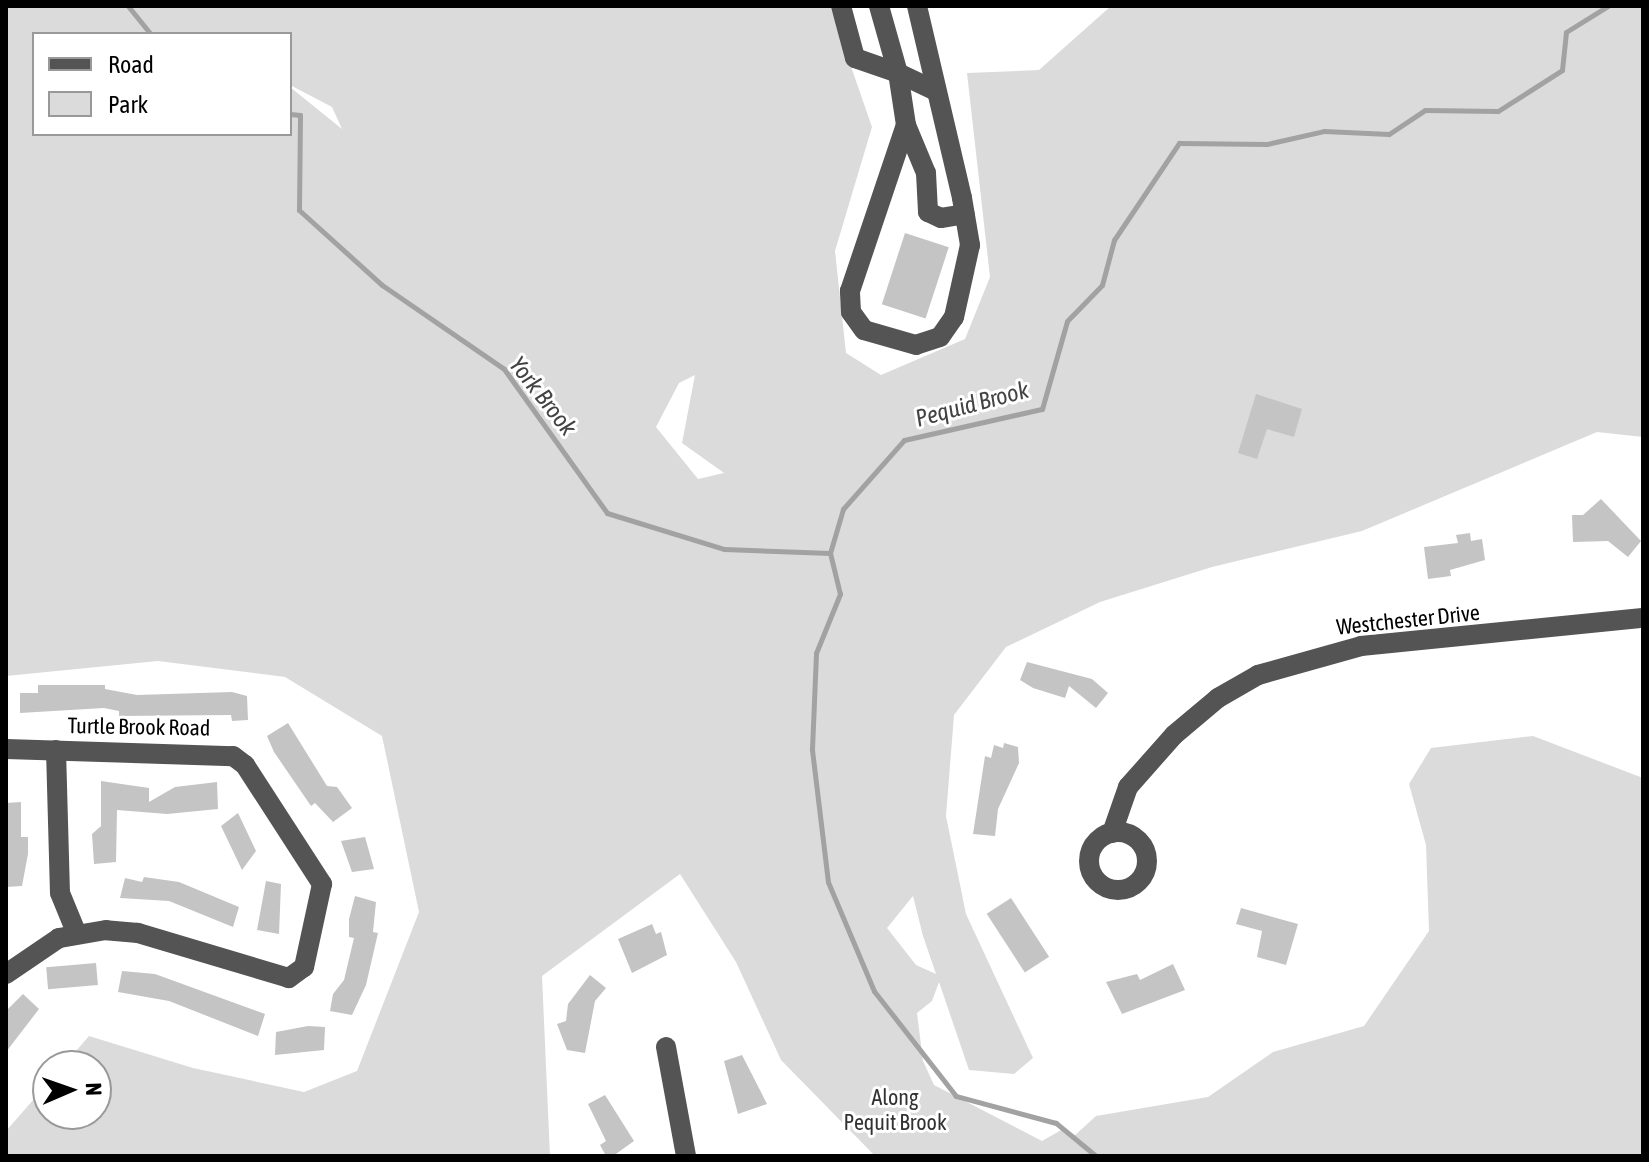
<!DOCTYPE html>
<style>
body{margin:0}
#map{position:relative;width:1649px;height:1162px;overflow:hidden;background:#fff;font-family:"Asap Condensed",sans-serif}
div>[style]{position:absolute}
.green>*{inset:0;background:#dbdbdb}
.stream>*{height:5px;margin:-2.5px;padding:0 2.5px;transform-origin:2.5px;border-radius:2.5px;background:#a2a2a2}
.building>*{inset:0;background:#c4c4c4;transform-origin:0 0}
.minor>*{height:20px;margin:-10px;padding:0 10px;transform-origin:10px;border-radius:10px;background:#545454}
.minor>.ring{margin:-10px;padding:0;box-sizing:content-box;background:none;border:20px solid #545454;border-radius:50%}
span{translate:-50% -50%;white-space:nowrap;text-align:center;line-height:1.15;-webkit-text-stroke:6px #fff;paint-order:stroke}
.street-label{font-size:22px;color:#000}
.park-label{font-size:22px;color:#323232}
.water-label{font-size:24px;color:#434343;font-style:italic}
.frame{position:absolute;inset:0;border:8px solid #000;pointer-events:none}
.legend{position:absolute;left:32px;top:32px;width:260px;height:104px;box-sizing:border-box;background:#fff;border:2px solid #999;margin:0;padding:10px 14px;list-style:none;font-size:24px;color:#000}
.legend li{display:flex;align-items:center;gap:16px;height:40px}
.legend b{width:40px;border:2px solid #999}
.north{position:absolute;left:32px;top:1050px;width:80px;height:80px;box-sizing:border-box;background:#fff;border:2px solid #999;border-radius:50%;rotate:88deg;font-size:22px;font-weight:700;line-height:32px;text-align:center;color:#000}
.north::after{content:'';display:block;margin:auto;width:28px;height:36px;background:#000;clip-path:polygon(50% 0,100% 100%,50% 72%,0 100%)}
</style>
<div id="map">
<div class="green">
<div style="clip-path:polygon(evenodd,6px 6px,830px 6px,872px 127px,835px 251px,846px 353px,881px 375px,965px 339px,990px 277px,967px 73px,1039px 70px,1111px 6px,1643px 6px,1643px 437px,1597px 432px,1362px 531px,1212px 567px,1100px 602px,1006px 647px,954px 715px,946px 816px,966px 914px,1033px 1058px,1014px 1074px,969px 1070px,939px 982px,932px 1001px,917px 1013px,923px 1061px,934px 1085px,1042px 1141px,1063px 1129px,1073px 1137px,1096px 1116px,1208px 1097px,1273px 1052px,1364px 1026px,1429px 931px,1426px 845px,1409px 784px,1431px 748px,1533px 736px,1643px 778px,1643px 1156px,875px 1156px,781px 1060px,736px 962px,680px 874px,542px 976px,550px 1156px,6px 1156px,6px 1131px,48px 1083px,48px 1114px,96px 1114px,96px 1066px,63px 1066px,89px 1036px,193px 1068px,304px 1092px,357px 1071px,419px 912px,382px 736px,285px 677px,158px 661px,6px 676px,6px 6px,34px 34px,290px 34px,290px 85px,332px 107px,342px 129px,290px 87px,290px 134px,34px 134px,34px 34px,6px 6px,695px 375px,682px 443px,724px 473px,698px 479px,656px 427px,679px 383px,695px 375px,6px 6px,913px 896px,923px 936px,936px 974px,916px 965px,887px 928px,913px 896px)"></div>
</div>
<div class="stream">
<div style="left:128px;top:6px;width:36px;rotate:51deg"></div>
<div style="left:290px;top:114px;width:10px;rotate:6deg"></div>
<div style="left:300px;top:115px;width:95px;rotate:90.6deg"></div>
<div style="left:299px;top:210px;width:112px;rotate:42.1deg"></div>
<div style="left:382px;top:285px;width:148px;rotate:34.5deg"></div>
<div style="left:504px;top:369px;width:177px;rotate:54.4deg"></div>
<div style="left:607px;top:513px;width:122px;rotate:17.1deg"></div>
<div style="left:724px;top:549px;width:106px;rotate:2.2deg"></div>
<div style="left:1096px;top:1156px;width:52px;rotate:-140.5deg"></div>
<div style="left:1056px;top:1123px;width:104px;rotate:-164.9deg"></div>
<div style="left:956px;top:1096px;width:133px;rotate:-128deg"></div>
<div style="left:874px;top:991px;width:118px;rotate:-112.9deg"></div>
<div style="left:828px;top:882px;width:134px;rotate:-96.9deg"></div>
<div style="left:812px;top:749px;width:96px;rotate:-87.6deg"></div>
<div style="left:816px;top:653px;width:64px;rotate:-67.9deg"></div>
<div style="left:840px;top:594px;width:42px;rotate:-103.7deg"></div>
<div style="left:830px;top:553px;width:46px;rotate:-73.5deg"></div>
<div style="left:843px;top:509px;width:92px;rotate:-48.5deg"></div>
<div style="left:904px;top:440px;width:141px;rotate:-12.7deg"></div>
<div style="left:1042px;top:409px;width:91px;rotate:-74.1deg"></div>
<div style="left:1067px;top:321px;width:50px;rotate:-45.8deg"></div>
<div style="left:1102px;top:285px;width:47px;rotate:-75.1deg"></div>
<div style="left:1114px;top:240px;width:117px;rotate:-56.2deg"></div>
<div style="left:1179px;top:143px;width:88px;rotate:0.7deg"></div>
<div style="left:1267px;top:144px;width:58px;rotate:-12.8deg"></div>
<div style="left:1324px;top:131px;width:65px;rotate:2.6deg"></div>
<div style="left:1389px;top:134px;width:43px;rotate:-33.7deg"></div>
<div style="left:1425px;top:110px;width:73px;rotate:0.8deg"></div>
<div style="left:1498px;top:111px;width:76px;rotate:-32.6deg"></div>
<div style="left:1562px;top:70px;width:38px;rotate:-84deg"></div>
<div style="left:1566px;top:32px;width:49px;rotate:-31.8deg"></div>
</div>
<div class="building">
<div style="left:905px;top:233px;width:46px;height:75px;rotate:18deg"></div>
<div style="clip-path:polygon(1256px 394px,1302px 409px,1294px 437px,1267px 429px,1257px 459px,1238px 453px)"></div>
<div style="clip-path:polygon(1601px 499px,1641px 541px,1628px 557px,1608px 541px,1573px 542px,1572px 515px,1583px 515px)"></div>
<div style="clip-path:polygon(1470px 533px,1471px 541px,1482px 539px,1485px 560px,1450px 570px,1451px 576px,1428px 579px,1424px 547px,1458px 543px,1456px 535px)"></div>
<div style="clip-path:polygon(1027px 662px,1092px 679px,1108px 693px,1096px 708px,1069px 686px,1065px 698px,1033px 688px,1020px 680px)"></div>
<div style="clip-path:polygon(38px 685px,105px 685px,105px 689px,137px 695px,232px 692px,247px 696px,248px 720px,232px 721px,231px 715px,119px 716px,119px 711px,104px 708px,20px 713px,20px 693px,38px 693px)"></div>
<div style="clip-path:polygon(288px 723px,327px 786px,337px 787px,352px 808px,333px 822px,315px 803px,311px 806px,274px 752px,267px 736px)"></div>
<div style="clip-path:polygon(1004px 743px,1018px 747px,1019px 763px,998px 809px,995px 836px,973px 834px,985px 756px,991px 758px,994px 745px,1003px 748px)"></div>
<div style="clip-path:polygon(101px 781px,149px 788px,149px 802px,175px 787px,217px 782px,218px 809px,167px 814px,117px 810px,116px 862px,94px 864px,92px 834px,101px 826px)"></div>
<div style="clip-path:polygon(21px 802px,21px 837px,28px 837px,28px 854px,22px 886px,6px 887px,6px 803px)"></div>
<div style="clip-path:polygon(238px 813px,256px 851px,242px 870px,221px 826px)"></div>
<div style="clip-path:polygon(365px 837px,374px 869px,352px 872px,341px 841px)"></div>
<div style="clip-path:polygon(144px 877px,179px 882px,239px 907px,233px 927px,169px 901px,120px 898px,125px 878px,142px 882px)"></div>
<div style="clip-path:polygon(266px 881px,281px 884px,279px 934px,257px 930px)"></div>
<div style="clip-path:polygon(355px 896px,376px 902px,373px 932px,378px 933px,366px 985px,352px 1015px,330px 1011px,333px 994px,344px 980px,354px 938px,349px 937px,349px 919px)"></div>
<div style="left:1011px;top:898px;width:70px;height:29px;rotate:57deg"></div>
<div style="clip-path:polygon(1241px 908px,1298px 924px,1286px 965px,1257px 957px,1262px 931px,1236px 924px)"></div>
<div style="clip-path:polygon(652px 924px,656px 934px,661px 932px,667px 955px,632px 973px,618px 939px)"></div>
<div style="left:96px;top:963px;width:22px;height:50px;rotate:85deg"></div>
<div style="clip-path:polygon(1173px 964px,1185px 990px,1122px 1014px,1106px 982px,1137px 974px,1140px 980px)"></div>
<div style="clip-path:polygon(122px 971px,155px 974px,265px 1014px,258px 1036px,169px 1001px,118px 992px)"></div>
<div style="clip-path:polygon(590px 975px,606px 988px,595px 1001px,585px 1053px,567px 1050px,557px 1024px,566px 1021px,568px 1004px)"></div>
<div style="clip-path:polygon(23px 994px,39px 1009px,6px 1052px,6px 1011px)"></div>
<div style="clip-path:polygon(308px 1026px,325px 1027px,324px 1050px,275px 1055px,276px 1032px)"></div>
<div style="clip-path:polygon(742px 1055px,767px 1104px,738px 1114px,724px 1061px)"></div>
<div style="clip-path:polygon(605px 1095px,634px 1141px,613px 1156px,606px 1156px,600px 1145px,606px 1141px,588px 1104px)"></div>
</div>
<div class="minor">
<div style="left:841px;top:6px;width:54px;rotate:74.9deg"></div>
<div style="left:855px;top:58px;width:46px;rotate:19.2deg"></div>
<div style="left:879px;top:6px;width:70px;rotate:74.2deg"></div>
<div style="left:917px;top:6px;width:197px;rotate:76.8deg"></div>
<div style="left:962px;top:198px;width:48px;rotate:80.3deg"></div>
<div style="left:970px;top:245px;width:74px;rotate:102.5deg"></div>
<div style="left:954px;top:317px;width:24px;rotate:125deg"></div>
<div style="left:940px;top:337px;width:25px;rotate:162deg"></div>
<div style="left:916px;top:345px;width:54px;rotate:-163.9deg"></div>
<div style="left:864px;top:330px;width:22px;rotate:-126deg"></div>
<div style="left:851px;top:312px;width:21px;rotate:-93deg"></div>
<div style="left:850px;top:291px;width:175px;rotate:-71.4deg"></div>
<div style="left:906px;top:125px;width:53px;rotate:-98.7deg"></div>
<div style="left:898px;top:73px;width:42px;rotate:25.3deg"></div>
<div style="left:906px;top:125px;width:52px;rotate:67.4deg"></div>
<div style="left:926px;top:173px;width:39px;rotate:87deg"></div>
<div style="left:928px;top:212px;width:14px;rotate:25deg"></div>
<div style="left:941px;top:218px;width:24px;rotate:-9deg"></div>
<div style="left:6px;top:749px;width:227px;rotate:1.8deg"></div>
<div style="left:233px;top:756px;width:15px;rotate:37deg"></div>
<div style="left:245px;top:765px;width:142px;rotate:57.1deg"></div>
<div style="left:322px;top:884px;width:85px;rotate:102.2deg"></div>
<div style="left:304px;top:967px;width:19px;rotate:144deg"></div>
<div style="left:289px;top:978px;width:158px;rotate:-163.4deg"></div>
<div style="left:138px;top:933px;width:32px;rotate:-175deg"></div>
<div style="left:106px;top:930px;width:48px;rotate:170.3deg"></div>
<div style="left:59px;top:938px;width:64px;rotate:145.8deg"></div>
<div style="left:56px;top:750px;width:143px;rotate:88.4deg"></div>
<div style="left:60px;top:893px;width:42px;rotate:67.7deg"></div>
<div class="ring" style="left:1089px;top:832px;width:38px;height:38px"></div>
<div style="left:1112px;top:833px;width:49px;rotate:-70.8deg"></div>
<div style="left:1128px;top:787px;width:69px;rotate:-48.5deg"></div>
<div style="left:1174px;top:735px;width:57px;rotate:-40.1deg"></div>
<div style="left:1218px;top:698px;width:46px;rotate:-29.9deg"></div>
<div style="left:1258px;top:675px;width:107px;rotate:-15.7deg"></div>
<div style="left:1361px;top:646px;width:283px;rotate:-5.7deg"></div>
<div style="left:666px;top:1047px;width:111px;rotate:79.6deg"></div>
</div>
<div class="street-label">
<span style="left:1408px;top:620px;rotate:-6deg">Westchester Drive</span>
<span style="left:139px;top:727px;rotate:1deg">Turtle Brook Road</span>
</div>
<div class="park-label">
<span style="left:895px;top:1110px">Along<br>Pequit Brook</span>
</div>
<div class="water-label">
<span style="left:543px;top:396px;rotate:52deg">York Brook</span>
<span style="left:972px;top:404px;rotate:-15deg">Pequid Brook</span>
</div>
<div class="frame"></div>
<ul class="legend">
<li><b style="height:10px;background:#545454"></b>Road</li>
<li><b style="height:22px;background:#dbdbdb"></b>Park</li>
</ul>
<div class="north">N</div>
</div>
